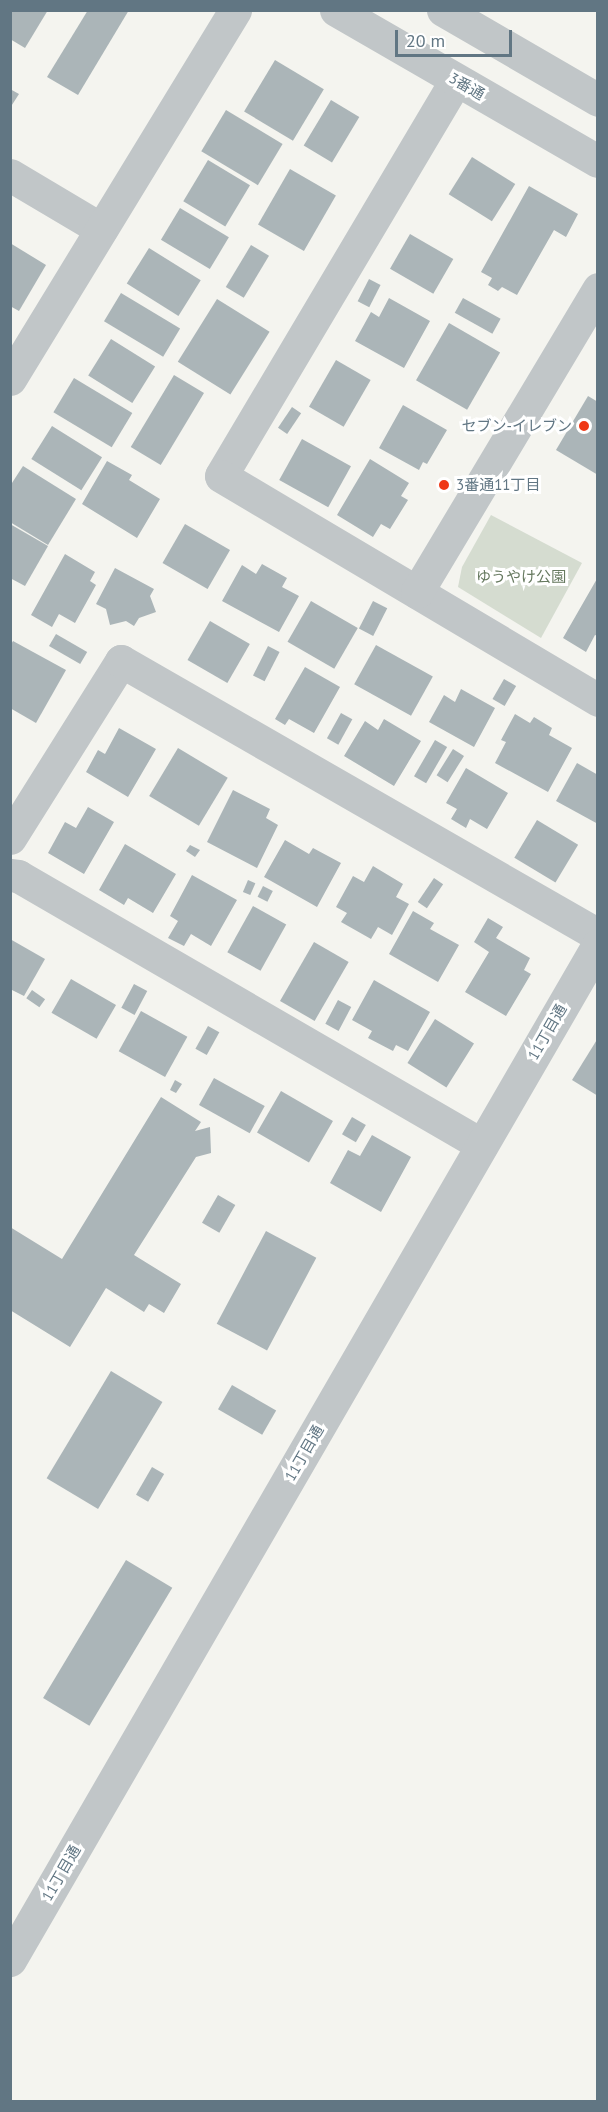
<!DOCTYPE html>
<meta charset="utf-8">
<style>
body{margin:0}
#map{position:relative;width:608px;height:2112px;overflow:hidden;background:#f4f4ef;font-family:"PT Sans","Noto Sans JP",sans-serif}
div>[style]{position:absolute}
.green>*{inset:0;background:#d5dcd0}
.building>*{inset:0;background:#abb5b8;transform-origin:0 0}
.minor>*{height:33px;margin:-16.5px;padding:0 16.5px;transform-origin:16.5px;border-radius:16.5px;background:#c1c6c8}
.tertiary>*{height:33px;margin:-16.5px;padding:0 16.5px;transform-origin:16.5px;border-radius:16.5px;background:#c1c6c8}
.dots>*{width:16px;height:16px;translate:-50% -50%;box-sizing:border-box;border:3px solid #fff;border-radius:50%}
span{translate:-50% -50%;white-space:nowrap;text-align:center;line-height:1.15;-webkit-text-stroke:6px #fff;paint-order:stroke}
.street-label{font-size:15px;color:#617683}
.poi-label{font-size:15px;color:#617683}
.right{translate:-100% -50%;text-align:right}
.left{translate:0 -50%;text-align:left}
.park-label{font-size:15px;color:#677a60}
.frame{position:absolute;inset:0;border:12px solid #617683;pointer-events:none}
.scale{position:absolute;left:395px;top:30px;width:117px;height:27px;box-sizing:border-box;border:3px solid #617683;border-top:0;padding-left:8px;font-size:18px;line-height:21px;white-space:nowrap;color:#617683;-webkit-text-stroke:4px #fff;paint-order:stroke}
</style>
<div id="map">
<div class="green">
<div style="clip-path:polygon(491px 515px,582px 563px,541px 638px,458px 587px,462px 567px)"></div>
</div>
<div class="building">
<div style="clip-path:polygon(10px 10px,48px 10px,25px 48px,10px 39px)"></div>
<div style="clip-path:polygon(88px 10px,129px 10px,78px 95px,47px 77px)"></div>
<div style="left:275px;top:60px;width:57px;height:60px;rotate:31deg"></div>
<div style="clip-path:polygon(10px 89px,19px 94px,10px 108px)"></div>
<div style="left:331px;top:100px;width:33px;height:53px;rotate:31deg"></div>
<div style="left:226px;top:110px;width:66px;height:48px;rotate:31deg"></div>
<div style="left:472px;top:157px;width:51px;height:44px;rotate:32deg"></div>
<div style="left:208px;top:160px;width:49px;height:48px;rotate:31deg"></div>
<div style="left:290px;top:169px;width:53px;height:64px;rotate:30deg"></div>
<div style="clip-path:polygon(529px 186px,578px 214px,566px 237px,554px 230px,517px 295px,502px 287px,498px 291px,488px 285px,492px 278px,481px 272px)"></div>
<div style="left:180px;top:208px;width:57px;height:37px;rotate:31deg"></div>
<div style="left:410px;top:234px;width:50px;height:40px;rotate:30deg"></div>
<div style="clip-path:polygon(10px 243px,46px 265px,19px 311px,10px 306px)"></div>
<div style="left:251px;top:245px;width:21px;height:49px;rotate:31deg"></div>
<div style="left:149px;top:248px;width:61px;height:42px;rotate:32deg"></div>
<div style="left:369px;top:279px;width:13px;height:25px;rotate:27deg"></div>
<div style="left:121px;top:293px;width:69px;height:33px;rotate:31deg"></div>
<div style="clip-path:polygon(389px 298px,430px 321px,404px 368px,355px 341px,371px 312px,379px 317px)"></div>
<div style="left:463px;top:298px;width:43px;height:17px;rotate:29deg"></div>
<div style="left:217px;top:299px;width:62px;height:74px;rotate:32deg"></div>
<div style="left:449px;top:323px;width:59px;height:66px;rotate:30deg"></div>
<div style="left:111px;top:339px;width:52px;height:43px;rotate:32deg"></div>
<div style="left:336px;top:360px;width:40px;height:54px;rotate:30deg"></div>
<div style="left:174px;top:375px;width:35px;height:84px;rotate:31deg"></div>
<div style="left:74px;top:378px;width:68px;height:40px;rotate:31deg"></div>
<div style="clip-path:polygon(588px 396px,598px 402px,598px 475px,556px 450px)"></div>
<div style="clip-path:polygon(403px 405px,447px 430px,427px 464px,423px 462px,419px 470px,379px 448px)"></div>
<div style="left:292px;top:407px;width:11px;height:25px;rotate:34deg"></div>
<div style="left:52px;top:426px;width:59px;height:39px;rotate:32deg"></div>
<div style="left:302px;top:439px;width:56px;height:47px;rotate:29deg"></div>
<div style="clip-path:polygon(370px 459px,409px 483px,401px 496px,408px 500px,390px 529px,381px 524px,373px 537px,337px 515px)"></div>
<div style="clip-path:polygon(107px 461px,132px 475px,129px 480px,160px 499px,137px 538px,82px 504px)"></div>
<div style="clip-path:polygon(23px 466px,76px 499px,48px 545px,10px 522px,10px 486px)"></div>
<div style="clip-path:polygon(10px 524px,48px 546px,25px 586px,10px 578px)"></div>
<div style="left:185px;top:524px;width:52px;height:45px;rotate:30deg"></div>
<div style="clip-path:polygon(65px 554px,95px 572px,90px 581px,96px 585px,75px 623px,59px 614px,52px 627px,31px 615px)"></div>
<div style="clip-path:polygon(262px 564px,287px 578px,282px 587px,299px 596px,279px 632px,222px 601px,242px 565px,256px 574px)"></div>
<div style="clip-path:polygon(115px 568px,154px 589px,150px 596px,156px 612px,139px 618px,134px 626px,126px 621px,110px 625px,106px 609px,96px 604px)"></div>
<div style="clip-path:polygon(598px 577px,598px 636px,595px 635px,586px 652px,563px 638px)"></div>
<div style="left:311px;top:601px;width:54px;height:47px;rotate:30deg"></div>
<div style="left:373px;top:601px;width:16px;height:31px;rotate:27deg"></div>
<div style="left:210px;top:621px;width:46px;height:45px;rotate:30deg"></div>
<div style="left:56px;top:634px;width:36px;height:14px;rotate:30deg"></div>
<div style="clip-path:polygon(13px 641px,66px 670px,36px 723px,10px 708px,10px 646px)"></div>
<div style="left:376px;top:645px;width:65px;height:45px;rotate:29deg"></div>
<div style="left:268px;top:646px;width:13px;height:33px;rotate:27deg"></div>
<div style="clip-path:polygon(305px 667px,340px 687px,314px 733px,289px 719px,285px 725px,275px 719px)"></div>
<div style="left:504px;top:679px;width:14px;height:23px;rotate:30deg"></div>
<div style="clip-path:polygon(461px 689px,495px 708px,474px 747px,429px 722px,444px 695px,455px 702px)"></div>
<div style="left:341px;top:713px;width:13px;height:29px;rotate:29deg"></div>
<div style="clip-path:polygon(515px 714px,530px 723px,534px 717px,552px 728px,549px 735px,572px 748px,548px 792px,495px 763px,506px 742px,501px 740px)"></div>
<div style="clip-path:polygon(384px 719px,421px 741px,394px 786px,344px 756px,365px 721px,378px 730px)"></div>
<div style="clip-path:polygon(119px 728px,156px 749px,128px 797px,86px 772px,98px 750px,105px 754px)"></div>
<div style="left:435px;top:740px;width:14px;height:42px;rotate:30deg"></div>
<div style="left:178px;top:748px;width:58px;height:56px;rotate:31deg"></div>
<div style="left:453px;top:749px;width:13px;height:31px;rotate:32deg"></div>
<div style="clip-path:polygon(577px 763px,598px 775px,598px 824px,556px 801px)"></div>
<div style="clip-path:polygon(466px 768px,508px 793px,487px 829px,470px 819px,466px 828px,451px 819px,457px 809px,446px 803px)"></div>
<div style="clip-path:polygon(233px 790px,270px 809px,266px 818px,278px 825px,257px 868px,207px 842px)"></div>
<div style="clip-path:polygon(88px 807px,114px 822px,84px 874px,48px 853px,65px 822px,76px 828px)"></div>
<div style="left:537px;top:820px;width:48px;height:44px;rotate:31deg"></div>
<div style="clip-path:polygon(285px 840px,309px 854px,313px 848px,341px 863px,317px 907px,264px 877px)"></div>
<div style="clip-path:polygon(125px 844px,176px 874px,153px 913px,128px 898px,124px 905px,99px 890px)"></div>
<div style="clip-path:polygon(190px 845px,200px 850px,195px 857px,186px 851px)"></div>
<div style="clip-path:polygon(373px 866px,403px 884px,396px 897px,409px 904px,392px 935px,378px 927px,371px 939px,341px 922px,347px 913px,336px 907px,353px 876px,364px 882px)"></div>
<div style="clip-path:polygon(192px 875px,237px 900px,211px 946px,191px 934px,184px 946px,168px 938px,178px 921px,170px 916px)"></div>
<div style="left:434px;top:878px;width:11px;height:29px;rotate:34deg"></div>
<div style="left:248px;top:880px;width:8px;height:13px;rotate:23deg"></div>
<div style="left:263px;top:886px;width:11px;height:12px;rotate:27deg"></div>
<div style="left:253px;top:906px;width:38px;height:53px;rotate:29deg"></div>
<div style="clip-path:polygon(413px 911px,434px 923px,430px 929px,459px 945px,438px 982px,389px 954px)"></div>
<div style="clip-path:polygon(488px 918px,503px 927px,496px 938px,530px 958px,524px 970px,531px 974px,506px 1016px,465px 992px,489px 952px,474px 942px)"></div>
<div style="clip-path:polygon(10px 939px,45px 959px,24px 996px,10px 989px)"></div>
<div style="left:314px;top:942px;width:40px;height:68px;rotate:30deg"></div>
<div style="left:71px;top:979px;width:52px;height:39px;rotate:30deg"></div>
<div style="clip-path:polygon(374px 980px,430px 1012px,408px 1051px,396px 1045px,393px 1051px,368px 1038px,372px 1031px,352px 1020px)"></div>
<div style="left:134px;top:984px;width:15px;height:27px;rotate:28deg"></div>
<div style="left:32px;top:990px;width:16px;height:10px;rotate:35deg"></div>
<div style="left:338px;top:1000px;width:15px;height:27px;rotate:28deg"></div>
<div style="left:141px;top:1011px;width:53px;height:46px;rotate:29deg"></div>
<div style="left:435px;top:1019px;width:46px;height:52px;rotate:32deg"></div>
<div style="left:208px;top:1026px;width:13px;height:26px;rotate:29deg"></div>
<div style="clip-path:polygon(598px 1038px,598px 1096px,572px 1080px)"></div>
<div style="left:214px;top:1078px;width:58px;height:31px;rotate:29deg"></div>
<div style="clip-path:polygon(175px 1080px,182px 1084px,176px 1093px,170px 1090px)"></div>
<div style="left:281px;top:1091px;width:60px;height:48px;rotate:30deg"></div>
<div style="clip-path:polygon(161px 1097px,201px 1122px,195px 1131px,210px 1127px,211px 1153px,196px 1157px,134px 1255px,181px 1284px,164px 1313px,149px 1304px,144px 1312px,106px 1288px,70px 1347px,10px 1310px,10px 1227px,62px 1259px)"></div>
<div style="left:352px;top:1117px;width:16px;height:20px;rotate:30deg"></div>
<div style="clip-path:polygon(372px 1135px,411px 1157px,381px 1212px,330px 1183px,348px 1150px,360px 1156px)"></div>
<div style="left:218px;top:1195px;width:20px;height:32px;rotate:30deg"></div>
<div style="left:266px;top:1231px;width:57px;height:105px;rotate:28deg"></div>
<div style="left:111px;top:1371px;width:60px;height:125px;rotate:31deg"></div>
<div style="left:232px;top:1385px;width:51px;height:28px;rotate:30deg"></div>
<div style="left:152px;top:1467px;width:14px;height:32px;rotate:30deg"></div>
<div style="left:126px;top:1560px;width:54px;height:161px;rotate:31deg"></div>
</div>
<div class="minor">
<div style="left:456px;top:80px;width:460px;rotate:120.7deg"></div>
<div style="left:221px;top:476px;width:439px;rotate:30.7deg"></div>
<div style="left:10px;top:175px;width:106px;rotate:30.7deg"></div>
<div style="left:10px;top:379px;width:432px;rotate:-58.6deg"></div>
<div style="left:417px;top:592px;width:353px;rotate:-59.1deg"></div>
<div style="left:10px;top:838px;width:209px;rotate:-57.9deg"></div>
<div style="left:121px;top:661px;width:550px;rotate:29.87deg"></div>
<div style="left:10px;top:875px;width:8px;rotate:7deg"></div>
<div style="left:18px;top:876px;width:536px;rotate:30.1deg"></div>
</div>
<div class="tertiary">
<div style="left:336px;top:10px;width:302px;rotate:30deg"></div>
<div style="left:443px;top:10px;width:179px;rotate:30.1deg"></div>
<div style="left:10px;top:1960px;width:1173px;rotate:-59.92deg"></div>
</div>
<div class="dots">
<div style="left:584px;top:426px;background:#ef3815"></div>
<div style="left:444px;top:485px;background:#ef3815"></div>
</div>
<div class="street-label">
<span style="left:467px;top:86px;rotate:30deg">3番通</span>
<span style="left:547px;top:1032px;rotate:-60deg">11丁目通</span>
<span style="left:304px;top:1453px;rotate:-60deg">11丁目通</span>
<span style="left:61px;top:1873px;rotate:-60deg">11丁目通</span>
</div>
<div class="poi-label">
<span class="right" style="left:572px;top:426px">セブン-イレブン</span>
<span class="left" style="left:456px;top:485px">3番通11丁目</span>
</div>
<div class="park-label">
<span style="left:521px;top:577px">ゆうやけ公園</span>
</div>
<div class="frame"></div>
<div class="scale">20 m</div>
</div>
